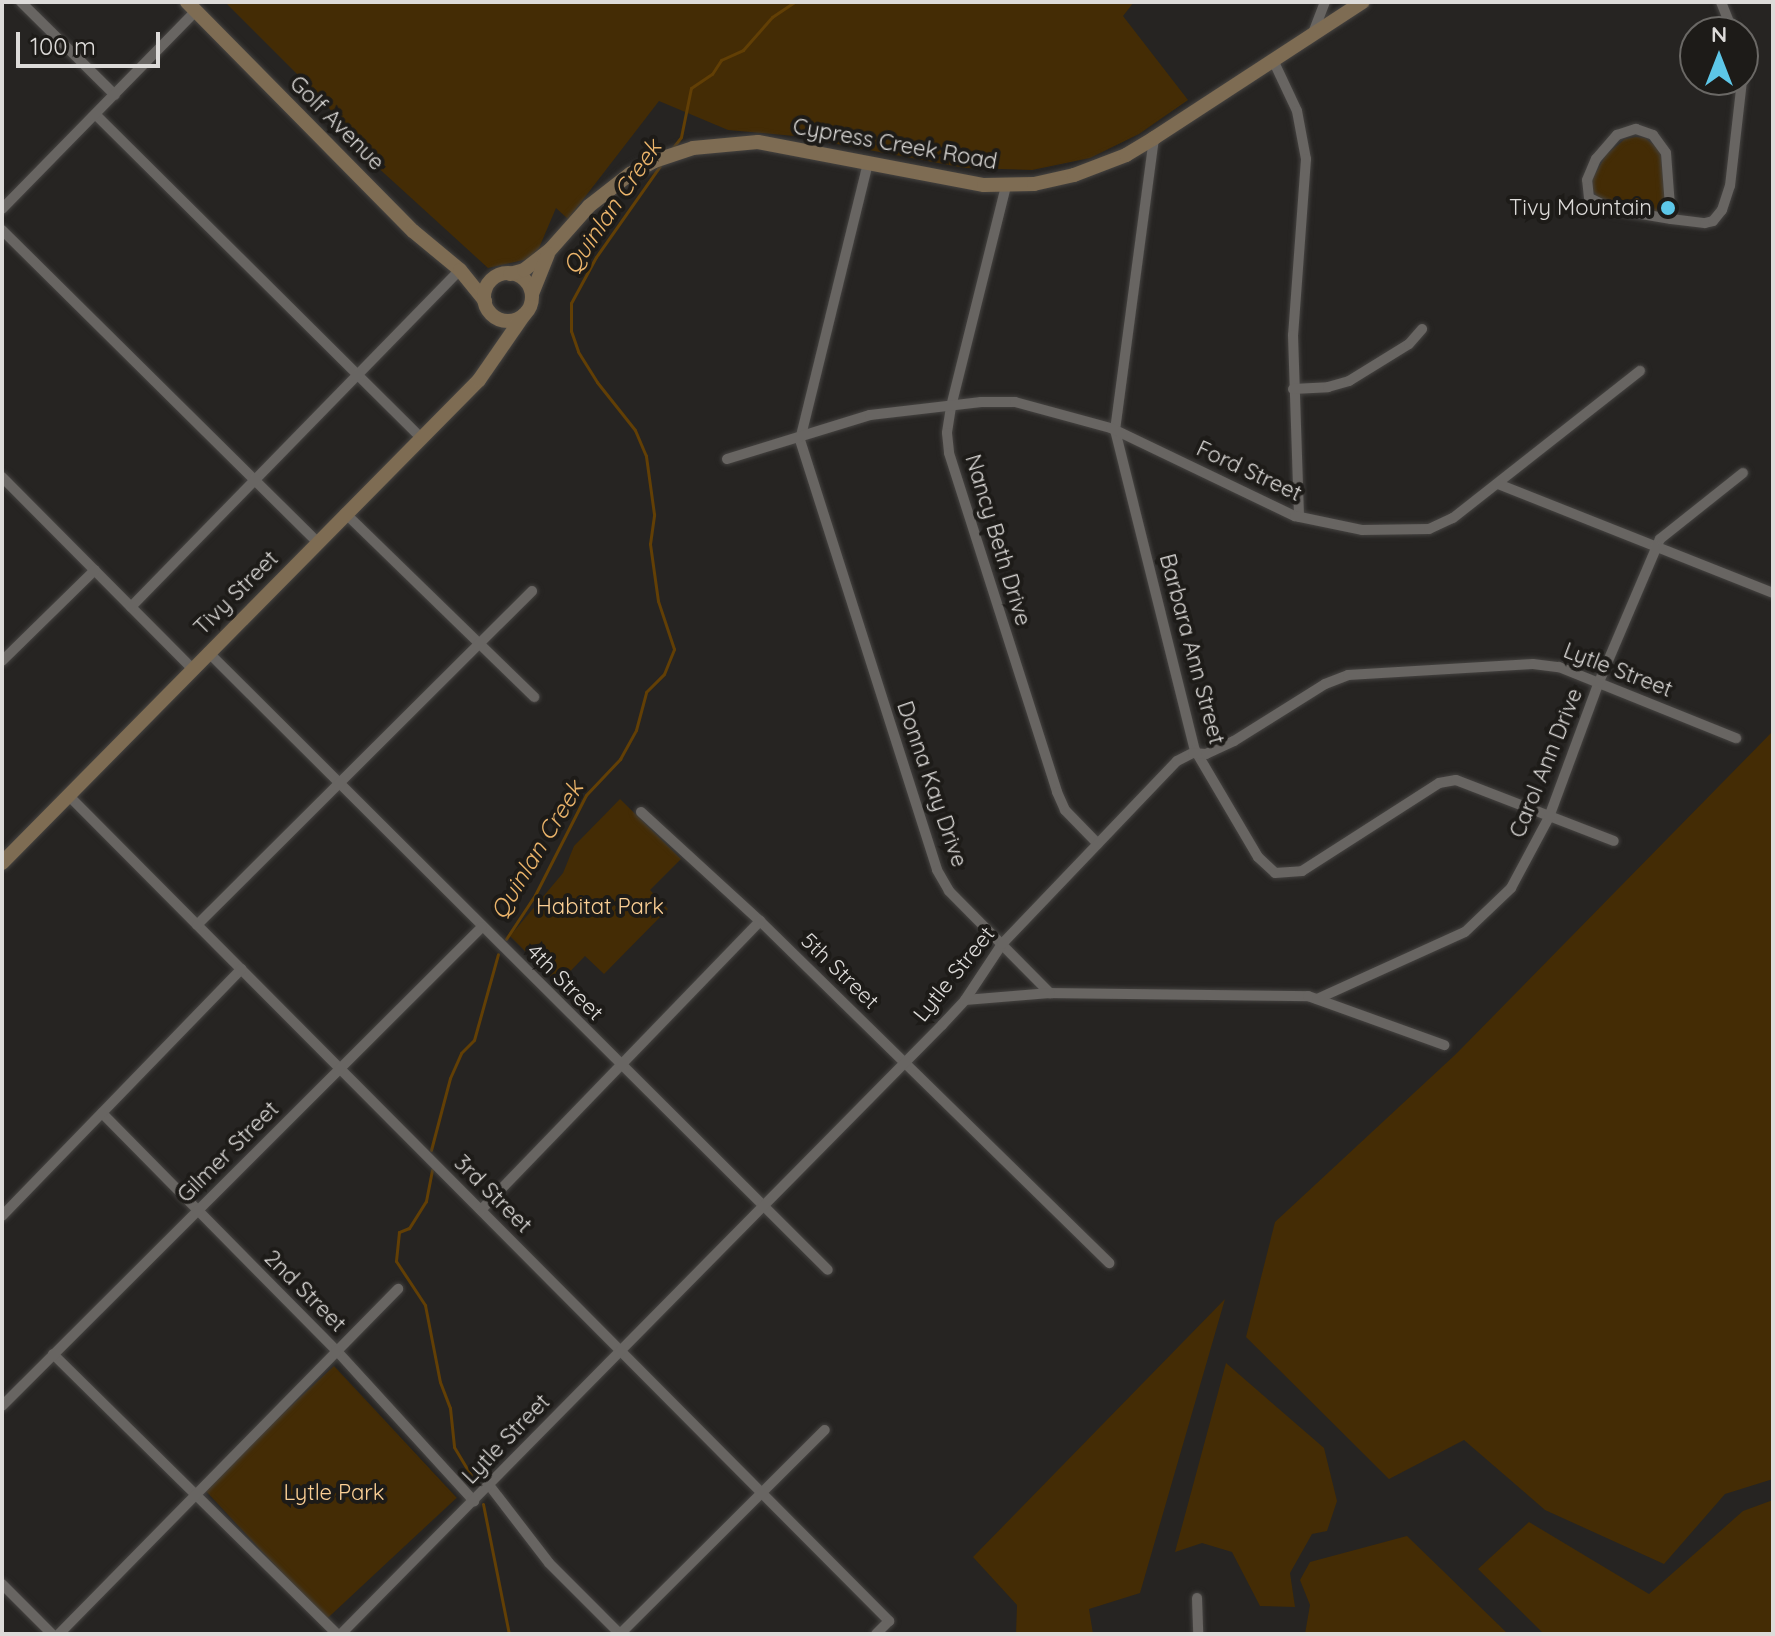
<!DOCTYPE html>
<style>
body{margin:0}
#map{position:relative;width:1775px;height:1636px;overflow:hidden;background:#262422;font-family:Quicksand,sans-serif}
div>[style]{position:absolute}
.green>*{inset:0;background:#442c05;transform-origin:0 0}
.stream>*{height:3px;margin:-1.5px;padding:0 1.5px;transform-origin:1.5px;border-radius:1.5px;background:#623f05}
.roads{filter:drop-shadow(0 0 2px #454341) drop-shadow(0 0 2px #454341)}
.street>*{height:10px;margin:-5px;padding:0 5px;transform-origin:5px;border-radius:5px;background:#686562}
.secondary>*{height:14px;margin:-7px;padding:0 7px;transform-origin:7px;border-radius:7px;background:#7e6c53}
.secondary>.ring{margin:-7px;padding:0;box-sizing:content-box;background:none;border:14px solid #7e6c53;border-radius:50%}
.dots>*{width:22px;height:22px;translate:-50% -50%;box-sizing:border-box;border:4px solid #1d1b18;border-radius:50%}
span{translate:-50% -50%;white-space:nowrap;text-align:center;line-height:1.15;-webkit-text-stroke:8px #1d1b18;paint-order:stroke}
.street-label{font-size:22px;color:#dddbd9}
.poi-label{font-size:22px;color:#dddbd9}
.right{translate:-100% -50%;text-align:right}
.park-label{font-size:22px;color:#fbcf95}
.water-label{font-size:24px;color:#ebb46a;font-style:italic}
.frame{position:absolute;inset:0;border:4px solid #dddbd9;pointer-events:none}
.north{position:absolute;left:1679px;top:16px;width:80px;height:80px;box-sizing:border-box;background:#1d1b18;border:2px solid #6a6865;border-radius:50%;rotate:0deg;font-size:22px;font-weight:700;line-height:32px;text-align:center;color:#dddbd9}
.north::after{content:'';display:block;margin:auto;width:28px;height:36px;background:#5dc7e8;clip-path:polygon(50% 0,100% 100%,50% 72%,0 100%)}
.scale{position:absolute;left:16px;top:32px;width:144px;height:36px;box-sizing:border-box;border:4px solid #dddbd9;border-top:0;padding-left:10px;font-size:24px;line-height:28px;white-space:nowrap;color:#dddbd9;-webkit-text-stroke:6px #1d1b18;paint-order:stroke}
</style>
<div id="map">
<div class="green">
<div style="clip-path:polygon(225px 2px,1134px 2px,1123px 16px,1188px 100px,1139px 134px,1090px 158px,1032px 170px,965px 168px,794px 136px,728px 130px,659px 101px,568px 219px,556px 208px,539px 248px,528px 259px,488px 268px,374px 164px,321px 98px)"></div>
<div style="clip-path:polygon(1636px 137px,1645px 138px,1660px 150px,1667px 215px,1622px 208px,1598px 198px,1593px 191px,1592px 180px,1606px 155px,1625px 139px)"></div>
<div style="clip-path:polygon(1773px 731px,1773px 1479px,1725px 1494px,1664px 1564px,1545px 1510px,1464px 1440px,1389px 1479px,1246px 1337px,1275px 1222px,1456px 1054px)"></div>
<div style="clip-path:polygon(620px 799px,681px 859px,650px 890px,668px 909px,604px 974px,585px 956px,558px 984px,510px 936px,563px 873px,574px 846px)"></div>
<div style="clip-path:polygon(1225px 1299px,1140px 1593px,1089px 1609px,1093px 1634px,1016px 1634px,1017px 1605px,973px 1557px)"></div>
<div style="clip-path:polygon(1226px 1363px,1324px 1448px,1337px 1501px,1327px 1531px,1312px 1534px,1290px 1573px,1295px 1607px,1260px 1606px,1232px 1552px,1202px 1543px,1175px 1552px)"></div>
<div style="left:334px;top:1366px;width:180px;height:179px;rotate:47deg"></div>
<div style="clip-path:polygon(1773px 1500px,1773px 1634px,1544px 1634px,1478px 1569px,1529px 1522px,1649px 1594px,1743px 1511px)"></div>
<div style="clip-path:polygon(1407px 1536px,1508px 1634px,1305px 1634px,1310px 1605px,1300px 1580px,1310px 1562px)"></div>
</div>
<div class="stream">
<div style="left:671px;top:150px;width:16px;rotate:-52deg"></div>
<div style="left:681px;top:137px;width:50px;rotate:-78.5deg"></div>
<div style="left:691px;top:88px;width:25px;rotate:-34deg"></div>
<div style="left:712px;top:74px;width:17px;rotate:-57deg"></div>
<div style="left:721px;top:60px;width:24px;rotate:-24deg"></div>
<div style="left:743px;top:50px;width:44px;rotate:-48.7deg"></div>
<div style="left:772px;top:17px;width:27px;rotate:-34deg"></div>
<div style="left:506px;top:939px;width:53px;rotate:-56.6deg"></div>
<div style="left:535px;top:895px;width:112px;rotate:-63deg"></div>
<div style="left:586px;top:795px;width:50px;rotate:-46.6deg"></div>
<div style="left:620px;top:759px;width:33px;rotate:-61deg"></div>
<div style="left:636px;top:730px;width:39px;rotate:-75deg"></div>
<div style="left:646px;top:692px;width:25px;rotate:-45deg"></div>
<div style="left:664px;top:674px;width:27px;rotate:-68deg"></div>
<div style="left:674px;top:649px;width:51px;rotate:-108.4deg"></div>
<div style="left:658px;top:601px;width:58px;rotate:-98deg"></div>
<div style="left:650px;top:544px;width:30px;rotate:-82deg"></div>
<div style="left:654px;top:514px;width:59px;rotate:-97.9deg"></div>
<div style="left:646px;top:456px;width:28px;rotate:-113deg"></div>
<div style="left:635px;top:430px;width:61px;rotate:-128.4deg"></div>
<div style="left:597px;top:382px;width:36px;rotate:-122deg"></div>
<div style="left:578px;top:351px;width:21px;rotate:-109deg"></div>
<div style="left:571px;top:331px;width:28px;rotate:-90deg"></div>
<div style="left:571px;top:303px;width:52px;rotate:-61.5deg"></div>
<div style="left:596px;top:257px;width:111px;rotate:-54.9deg"></div>
<div style="left:431px;top:1150px;width:74px;rotate:-75.2deg"></div>
<div style="left:450px;top:1078px;width:27px;rotate:-66deg"></div>
<div style="left:461px;top:1053px;width:18px;rotate:-45deg"></div>
<div style="left:474px;top:1040px;width:89px;rotate:-74.4deg"></div>
<div style="left:432px;top:1170px;width:32px;rotate:101deg"></div>
<div style="left:426px;top:1201px;width:32px;rotate:122deg"></div>
<div style="left:409px;top:1228px;width:11px;rotate:158deg"></div>
<div style="left:399px;top:1232px;width:29px;rotate:96deg"></div>
<div style="left:396px;top:1261px;width:53px;rotate:56.6deg"></div>
<div style="left:425px;top:1305px;width:78px;rotate:79deg"></div>
<div style="left:440px;top:1382px;width:28px;rotate:69deg"></div>
<div style="left:450px;top:1408px;width:39px;rotate:84deg"></div>
<div style="left:454px;top:1447px;width:39px;rotate:59deg"></div>
<div style="left:483px;top:1504px;width:133px;rotate:78.7deg"></div>
</div>
<div class="roads">
<div class="street">
<div style="left:21px;top:2px;width:132px;rotate:44.7deg"></div>
<div style="left:1721px;top:2px;width:32px;rotate:68deg"></div>
<div style="left:1313px;top:33px;width:33px;rotate:-69deg"></div>
<div style="left:1273px;top:60px;width:56px;rotate:64.8deg"></div>
<div style="left:1297px;top:111px;width:49px;rotate:79.4deg"></div>
<div style="left:1306px;top:159px;width:176px;rotate:94.2deg"></div>
<div style="left:1293px;top:335px;width:182px;rotate:88.1deg"></div>
<div style="left:96px;top:115px;width:458px;rotate:44.8deg"></div>
<div style="left:1636px;top:129px;width:18px;rotate:19deg"></div>
<div style="left:1653px;top:135px;width:22px;rotate:54deg"></div>
<div style="left:1666px;top:153px;width:66px;rotate:85.7deg"></div>
<div style="left:1671px;top:219px;width:60px;rotate:-170.4deg"></div>
<div style="left:1612px;top:209px;width:25px;rotate:-154deg"></div>
<div style="left:1589px;top:198px;width:18px;rotate:-96deg"></div>
<div style="left:1587px;top:180px;width:23px;rotate:-67deg"></div>
<div style="left:1596px;top:159px;width:32px;rotate:-49deg"></div>
<div style="left:1617px;top:135px;width:20px;rotate:-18deg"></div>
<div style="left:1154px;top:138px;width:295px;rotate:97.6deg"></div>
<div style="left:1115px;top:430px;width:330px;rotate:76deg"></div>
<div style="left:1195px;top:750px;width:124px;rotate:59.5deg"></div>
<div style="left:1258px;top:857px;width:23px;rotate:43deg"></div>
<div style="left:1275px;top:873px;width:27px;rotate:-4deg"></div>
<div style="left:1302px;top:871px;width:163px;rotate:-32.7deg"></div>
<div style="left:1439px;top:783px;width:17px;rotate:-10deg"></div>
<div style="left:1456px;top:780px;width:169px;rotate:21.1deg"></div>
<div style="left:868px;top:163px;width:285px;rotate:103.8deg"></div>
<div style="left:800px;top:440px;width:451px;rotate:72.3deg"></div>
<div style="left:937px;top:870px;width:24px;rotate:60deg"></div>
<div style="left:949px;top:891px;width:144px;rotate:45.3deg"></div>
<div style="left:1050px;top:993px;width:258px;rotate:0.7deg"></div>
<div style="left:1308px;top:996px;width:145px;rotate:19.8deg"></div>
<div style="left:1006px;top:186px;width:228px;rotate:104deg"></div>
<div style="left:951px;top:407px;width:26px;rotate:99deg"></div>
<div style="left:947px;top:433px;width:20px;rotate:84deg"></div>
<div style="left:949px;top:453px;width:356px;rotate:72.3deg"></div>
<div style="left:1057px;top:792px;width:20px;rotate:66deg"></div>
<div style="left:1065px;top:810px;width:47px;rotate:45.9deg"></div>
<div style="left:2px;top:209px;width:277px;rotate:-45.6deg"></div>
<div style="left:1671px;top:219px;width:34px;rotate:7deg"></div>
<div style="left:1705px;top:223px;width:8px;rotate:-14deg"></div>
<div style="left:1713px;top:221px;width:14px;rotate:-51deg"></div>
<div style="left:1722px;top:210px;width:25px;rotate:-72deg"></div>
<div style="left:1730px;top:186px;width:107px;rotate:-83.5deg"></div>
<div style="left:2px;top:230px;width:443px;rotate:44.7deg"></div>
<div style="left:1293px;top:389px;width:35px;rotate:-3deg"></div>
<div style="left:1328px;top:387px;width:22px;rotate:-16deg"></div>
<div style="left:1349px;top:381px;width:70px;rotate:-31.7deg"></div>
<div style="left:1409px;top:344px;width:20px;rotate:-49deg"></div>
<div style="left:727px;top:459px;width:150px;rotate:-17.1deg"></div>
<div style="left:870px;top:415px;width:112px;rotate:-6.7deg"></div>
<div style="left:981px;top:402px;width:34px"></div>
<div style="left:1015px;top:402px;width:99px;rotate:15.2deg"></div>
<div style="left:1111px;top:428px;width:204px;rotate:25.6deg"></div>
<div style="left:1295px;top:516px;width:68px;rotate:11.8deg"></div>
<div style="left:1362px;top:530px;width:67px;rotate:-0.9deg"></div>
<div style="left:1429px;top:529px;width:26px;rotate:-25deg"></div>
<div style="left:1453px;top:518px;width:238px;rotate:-38.2deg"></div>
<div style="left:2px;top:477px;width:269px;rotate:45.2deg"></div>
<div style="left:1498px;top:484px;width:296px;rotate:21.6deg"></div>
<div style="left:345px;top:513px;width:264px;rotate:44.2deg"></div>
<div style="left:131px;top:607px;width:471px;rotate:-45.7deg"></div>
<div style="left:208px;top:652px;width:875px;rotate:44.91deg"></div>
<div style="left:2px;top:661px;width:130px;rotate:-44.4deg"></div>
<div style="left:68px;top:795px;width:1165px;rotate:45.17deg"></div>
<div style="left:889px;top:1621px;width:18px;rotate:135deg"></div>
<div style="left:641px;top:812px;width:161px;rotate:42.5deg"></div>
<div style="left:760px;top:921px;width:489px;rotate:44.4deg"></div>
<div style="left:197px;top:925px;width:473px;rotate:-44.9deg"></div>
<div style="left:1317px;top:999px;width:162px;rotate:-24.4deg"></div>
<div style="left:1465px;top:932px;width:64px;rotate:-43.7deg"></div>
<div style="left:1511px;top:888px;width:81px;rotate:-61.8deg"></div>
<div style="left:1549px;top:817px;width:144px;rotate:-69.7deg"></div>
<div style="left:1599px;top:682px;width:155px;rotate:-66.9deg"></div>
<div style="left:1660px;top:539px;width:106px;rotate:-38.5deg"></div>
<div style="left:965px;top:1000px;width:85px;rotate:-4.7deg"></div>
<div style="left:102px;top:1113px;width:333px;rotate:45.4deg"></div>
<div style="left:336px;top:1350px;width:205px;rotate:47.6deg"></div>
<div style="left:481px;top:1210px;width:402px;rotate:-46deg"></div>
<div style="left:2px;top:1216px;width:344px;rotate:-45.9deg"></div>
<div style="left:53px;top:1354px;width:399px;rotate:44.6deg"></div>
<div style="left:2px;top:1406px;width:678px;rotate:-44.94deg"></div>
<div style="left:489px;top:1485px;width:98px;rotate:52.4deg"></div>
<div style="left:549px;top:1563px;width:100px;rotate:45deg"></div>
<div style="left:2px;top:1584px;width:71px;rotate:45deg"></div>
<div style="left:1197px;top:1598px;width:36px;rotate:88deg"></div>
<div style="left:59px;top:1634px;width:484px;rotate:-45.5deg"></div>
<div style="left:341px;top:1634px;width:856px;rotate:-45.38deg"></div>
<div style="left:942px;top:1025px;width:34px;rotate:-47deg"></div>
<div style="left:965px;top:1000px;width:67px;rotate:-56.5deg"></div>
<div style="left:1002px;top:944px;width:253px;rotate:-46.3deg"></div>
<div style="left:1177px;top:761px;width:18px;rotate:-27deg"></div>
<div style="left:1193px;top:753px;width:13px;rotate:4deg"></div>
<div style="left:1206px;top:754px;width:31px;rotate:-25deg"></div>
<div style="left:1234px;top:741px;width:107px;rotate:-32.1deg"></div>
<div style="left:1325px;top:684px;width:25px;rotate:-21deg"></div>
<div style="left:1348px;top:675px;width:185px;rotate:-3.4deg"></div>
<div style="left:1533px;top:664px;width:26px;rotate:7deg"></div>
<div style="left:1559px;top:667px;width:191px;rotate:21.9deg"></div>
<div style="left:620px;top:1634px;width:289px;rotate:-44.9deg"></div>
</div>
<div class="secondary">
<div style="left:187px;top:2px;width:322px;rotate:45.4deg"></div>
<div style="left:413px;top:231px;width:61px;rotate:39.7deg"></div>
<div style="left:460px;top:270px;width:40px;rotate:51deg"></div>
<div class="ring" style="left:484px;top:273px;width:34px;height:34px"></div>
<div style="left:510px;top:274px;width:15px;rotate:-16deg"></div>
<div style="left:524px;top:270px;width:33px;rotate:-38deg"></div>
<div style="left:550px;top:250px;width:59px;rotate:-48.4deg"></div>
<div style="left:589px;top:206px;width:52px;rotate:-38deg"></div>
<div style="left:630px;top:174px;width:27px;rotate:-28deg"></div>
<div style="left:654px;top:161px;width:41px;rotate:-18.4deg"></div>
<div style="left:693px;top:148px;width:65px;rotate:-5.3deg"></div>
<div style="left:758px;top:142px;width:230px;rotate:10.8deg"></div>
<div style="left:984px;top:185px;width:50px;rotate:-1.1deg"></div>
<div style="left:1034px;top:184px;width:41px;rotate:-12.7deg"></div>
<div style="left:1074px;top:175px;width:56px;rotate:-21deg"></div>
<div style="left:1126px;top:155px;width:33px;rotate:-31deg"></div>
<div style="left:1154px;top:138px;width:249px;rotate:-33.1deg"></div>
<div style="left:532px;top:294px;width:43px;rotate:-68.2deg"></div>
<div style="left:2px;top:863px;width:679px;rotate:-45.36deg"></div>
<div style="left:479px;top:380px;width:79px;rotate:-55.3deg"></div>
</div>
</div>
<div class="dots">
<div style="left:1668px;top:208px;background:#5dc7e8"></div>
</div>
<div class="street-label">
<span style="left:337px;top:123px;rotate:45deg">Golf Avenue</span>
<span style="left:895px;top:144px;rotate:10deg">Cypress Creek Road</span>
<span style="left:1249px;top:471px;rotate:25deg">Ford Street</span>
<span style="left:998px;top:540px;rotate:73deg">Nancy Beth Drive</span>
<span style="left:236px;top:593px;rotate:-45deg">Tivy Street</span>
<span style="left:1192px;top:649px;rotate:75deg">Barbara Ann Street</span>
<span style="left:1618px;top:670px;rotate:21deg">Lytle Street</span>
<span style="left:1546px;top:763px;rotate:-68deg">Carol Ann Drive</span>
<span style="left:932px;top:784px;rotate:71deg">Donna Kay Drive</span>
<span style="left:840px;top:971px;rotate:44deg">5th Street</span>
<span style="left:954px;top:974px;rotate:-51deg">Lytle Street</span>
<span style="left:565px;top:982px;rotate:45deg">4th Street</span>
<span style="left:228px;top:1152px;rotate:-45deg">Gilmer Street</span>
<span style="left:493px;top:1194px;rotate:45deg">3rd Street</span>
<span style="left:305px;top:1291px;rotate:45deg">2nd Street</span>
<span style="left:506px;top:1439px;rotate:-46deg">Lytle Street</span>
</div>
<div class="poi-label">
<span class="right" style="left:1652px;top:208px">Tivy Mountain</span>
</div>
<div class="park-label">
<span style="left:600px;top:907px">Habitat Park</span>
<span style="left:334px;top:1493px">Lytle Park</span>
</div>
<div class="water-label">
<span style="left:612px;top:207px;rotate:-56deg">Quinlan Creek</span>
<span style="left:537px;top:850px;rotate:-59deg">Quinlan Creek</span>
</div>
<div class="frame"></div>
<div class="north">N</div>
<div class="scale">100 m</div>
</div>
